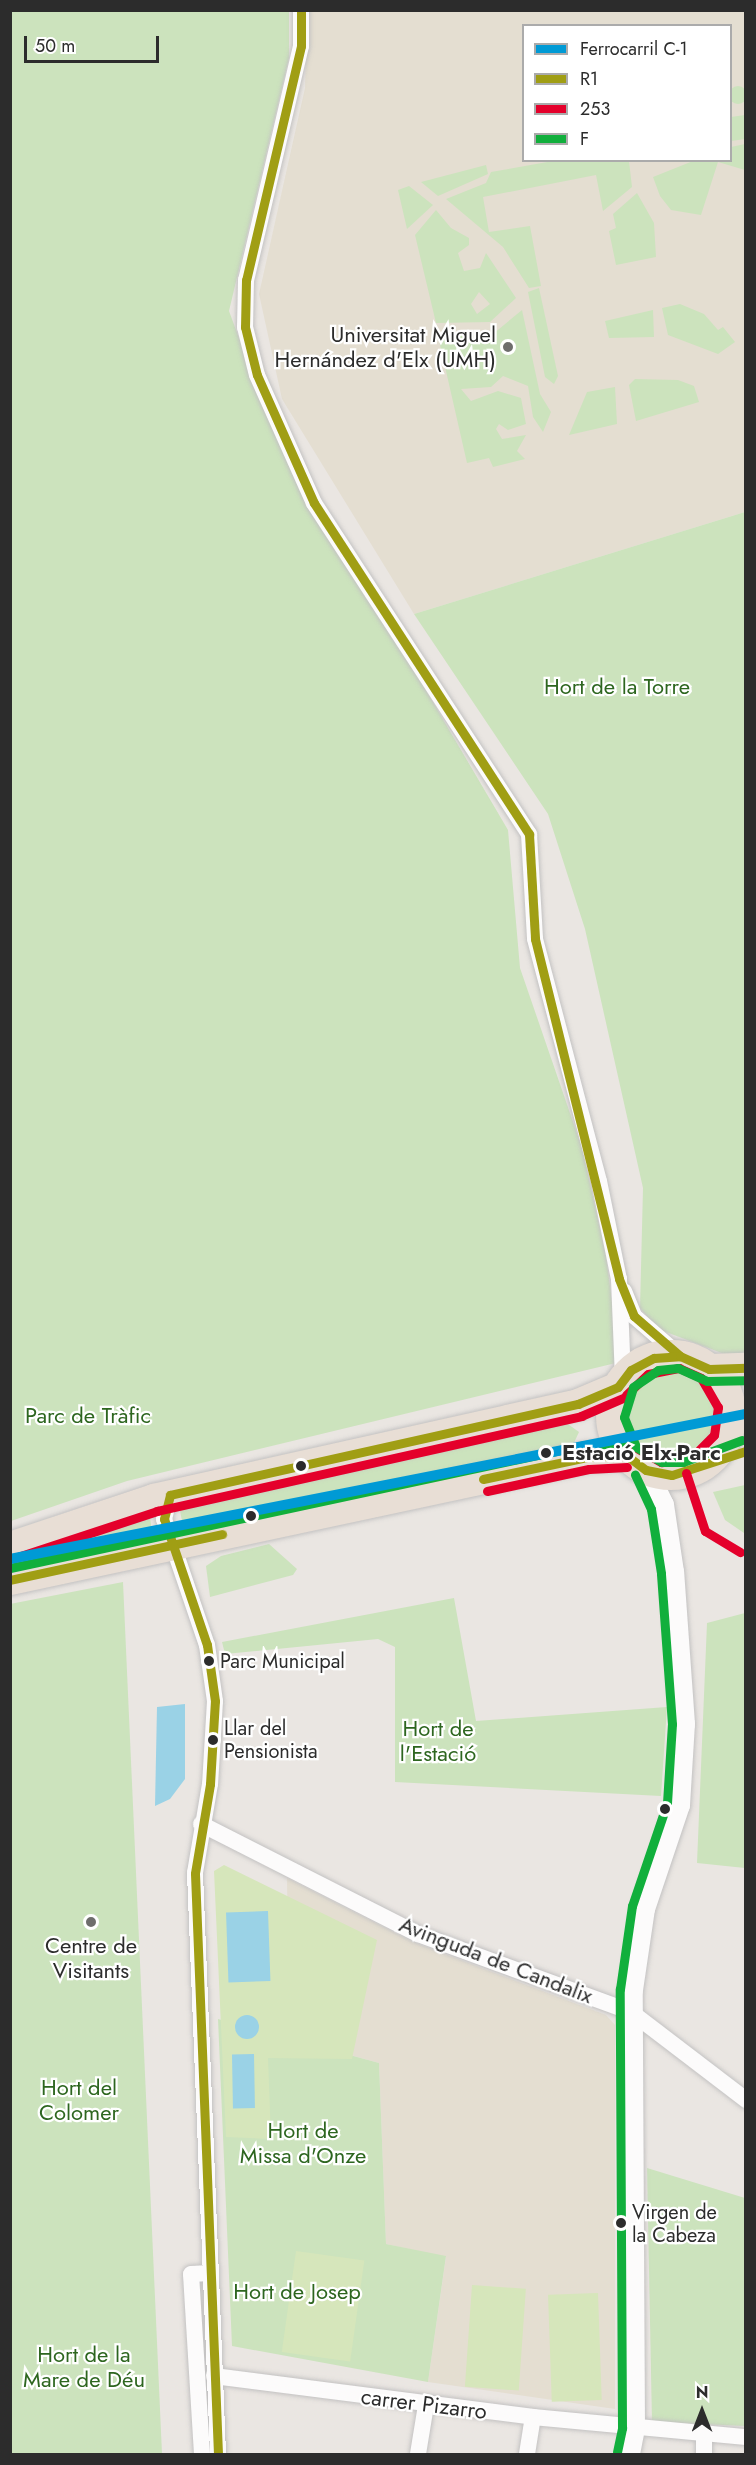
<!DOCTYPE html>
<meta charset="utf-8">
<style>
body{margin:0}
#map{position:relative;width:756px;height:2465px;overflow:hidden;background:#eae6e2;font-family:Jost,sans-serif}
div>[style]{position:absolute}
.education>*{inset:0;background:#e4ded1}
.green>*{inset:0;background:#cce3bd}
.round{border-radius:50%}
.pitch>*{inset:0;background:#d6e6bb;transform-origin:0 0}
.water>*{inset:0;background:#9ad2e6;transform-origin:0 0}
.roads{filter:drop-shadow(0 0 2px #c3c2c2) drop-shadow(0 0 2px #c3c2c2)}
.street>*{height:16px;margin:-8px;padding:0 8px;transform-origin:8px;border-radius:8px;background:#fcfbfb}
.secondary>*{height:22px;margin:-11px;padding:0 11px;transform-origin:11px;border-radius:11px;background:#fcfbfb}
.highway>*{height:30px;margin:-15px;padding:0 15px;transform-origin:15px;border-radius:15px;background:#e8ded5}
.highway>.ring{margin:-15px;padding:0;box-sizing:content-box;background:none;border:30px solid #e8ded5;border-radius:50%}
.bus-1>*{height:9px;margin:-4.5px;padding:0 4.5px;transform-origin:4.5px;border-radius:4.5px;background:#a09e14}
.bus-2>*{height:9px;margin:-4.5px;padding:0 4.5px;transform-origin:4.5px;border-radius:4.5px;background:#e4002b}
.bus-3>*{height:9px;margin:-4.5px;padding:0 4.5px;transform-origin:4.5px;border-radius:4.5px;background:#11af3c}
.rail-1>*{height:10px;margin:-5px;padding:0 5px;transform-origin:5px;border-radius:5px;background:#009ad5}
.dots>*{width:16px;height:16px;translate:-50% -50%;box-sizing:border-box;border:3px solid #fff;border-radius:50%}
span{translate:-50% -50%;white-space:nowrap;text-align:center;line-height:1.15;-webkit-text-stroke:4.5px #fff;paint-order:stroke}
.bus-label{font-size:20px;color:#2c2c2c}
.left{translate:0 -50%;text-align:left}
.poi-label{font-size:22px;color:#2c2c2c}
.right{translate:-100% -50%;text-align:right}
.park-label{font-size:22px;color:#2d661f}
.stop-label{font-size:22px;color:#2c2c2c;font-weight:700}
.street-label{font-size:22px;color:#2c2c2c}
.frame{position:absolute;inset:0;border:12px solid #2c2c2c;pointer-events:none}
.legend{position:absolute;left:522px;top:24px;width:210px;height:138px;box-sizing:border-box;background:#fff;border:2px solid #ababab;margin:0;padding:8px 10px;list-style:none;font-size:18px;color:#2c2c2c}
.legend li{display:flex;align-items:center;gap:12px;height:30px}
.legend b{width:30px;border:2px solid #ababab}
.north{position:absolute;left:672px;top:2381px;width:60px;height:60px;-webkit-text-stroke:4px #fff;paint-order:stroke;rotate:0deg;font-size:16px;font-weight:700;line-height:24px;text-align:center;color:#2c2c2c}
.north::after{content:'';display:block;margin:auto;width:21px;height:27px;background:#2c2c2c;clip-path:polygon(50% 0,100% 100%,50% 72%,0 100%)}
.scale{position:absolute;left:24px;top:36px;width:135px;height:27px;box-sizing:border-box;border:3px solid #2c2c2c;border-top:0;padding-left:8px;font-size:18px;line-height:21px;white-space:nowrap;color:#2c2c2c;-webkit-text-stroke:4px #fff;paint-order:stroke}
</style>
<div id="map">
<div class="education">
<div style="clip-path:polygon(evenodd,307px 11px,745px 11px,745px 512px,414px 614px,282px 399px,259px 294px,305px 88px,307px 11px,524px 26px,730px 26px,730px 160px,524px 160px,524px 26px)"></div>
<div style="clip-path:polygon(287px 1878px,413px 1942px,606px 2015px,615px 2025px,615px 2409px,428px 2382px,446px 2257px,386px 2244px,379px 2063px,289px 2038px)"></div>
</div>
<div class="green">
<div style="clip-path:polygon(11px 11px,289px 11px,289px 58px,229px 311px,273px 430px,508px 830px,520px 968px,582px 1148px,606px 1256px,620px 1362px,127px 1481px,11px 1521px)"></div>
<div class="round" style="left:729px;top:86px;width:18px;height:18px"></div>
<div style="clip-path:polygon(745px 115px,745px 139px,731px 141px,731px 117px)"></div>
<div style="clip-path:polygon(745px 144px,745px 170px,718px 162px,701px 215px,671px 210px,660px 196px,653px 177px,693px 161px,730px 160px,731px 147px)"></div>
<div style="clip-path:polygon(553px 161px,629px 161px,632px 187px,603px 211px,596px 175px,483px 197px,489px 232px,530px 226px,541px 286px,529px 288px,503px 247px,446px 199px,486px 183px,491px 172px)"></div>
<div style="clip-path:polygon(486px 165px,488px 174px,438px 196px,421px 182px)"></div>
<div style="clip-path:polygon(409px 186px,433px 205px,407px 229px,398px 190px)"></div>
<div style="clip-path:polygon(637px 193px,654px 223px,656px 257px,616px 265px,609px 231px,616px 228px,613px 214px)"></div>
<div style="clip-path:polygon(evenodd,436px 210px,451px 228px,469px 238px,469px 245px,458px 253px,464px 271px,480px 268px,486px 253px,516px 298px,490px 322px,436px 323px,415px 235px,436px 210px,479px 292px,490px 304px,477px 314px,471px 304px,479px 292px)"></div>
<div style="clip-path:polygon(539px 288px,558px 376px,554px 384px,545px 377px,528px 292px)"></div>
<div style="clip-path:polygon(680px 304px,704px 314px,718px 330px,723px 327px,735px 342px,718px 354px,668px 335px,662px 308px)"></div>
<div style="clip-path:polygon(522px 310px,540px 394px,551px 412px,543px 432px,533px 417px,528px 386px,503px 376px,491px 387px,461px 389px,471px 401px,498px 391px,521px 398px,526px 424px,508px 430px,499px 424px,496px 429px,502px 439px,526px 435px,517px 451px,525px 459px,493px 467px,489px 458px,467px 463px,438px 336px,493px 334px)"></div>
<div style="clip-path:polygon(653px 310px,654px 337px,609px 338px,605px 321px)"></div>
<div style="clip-path:polygon(635px 379px,678px 380px,694px 386px,699px 402px,636px 421px,629px 385px)"></div>
<div style="clip-path:polygon(615px 387px,617px 424px,569px 435px,587px 392px)"></div>
<div style="clip-path:polygon(745px 512px,746px 1351px,735px 1358px,658px 1329px,640px 1308px,643px 1188px,585px 929px,548px 814px,414px 614px)"></div>
<div class="round" style="left:624px;top:1369px;width:90px;height:90px"></div>
<div style="clip-path:polygon(565px 1422px,579px 1432px,573px 1445px,188px 1527px,182px 1521px,180px 1511px,186px 1503px)"></div>
<div style="clip-path:polygon(745px 1485px,746px 1532px,744px 1533px,725px 1520px,713px 1492px)"></div>
<div style="clip-path:polygon(149px 1510px,153px 1539px,11px 1569px,10px 1556px)"></div>
<div style="clip-path:polygon(269px 1544px,297px 1569px,293px 1575px,210px 1597px,206px 1566px,221px 1556px)"></div>
<div style="clip-path:polygon(123px 1582px,162px 2454px,11px 2454px,10px 1604px)"></div>
<div style="clip-path:polygon(454px 1598px,476px 1721px,667px 1707px,661px 1796px,395px 1782px,395px 1647px,378px 1639px,225px 1654px,222px 1642px)"></div>
<div style="clip-path:polygon(745px 1613px,746px 1613px,745px 1868px,697px 1863px,707px 1623px)"></div>
<div style="clip-path:polygon(218px 2019px,379px 2063px,386px 2244px,446px 2256px,428px 2382px,232px 2346px)"></div>
<div style="clip-path:polygon(647px 2168px,745px 2198px,745px 2426px,652px 2422px)"></div>
</div>
<div class="pitch">
<div style="clip-path:polygon(224px 1865px,377px 1940px,352px 2059px,268px 2058px,271px 2139px,226px 2137px,214px 1871px)"></div>
<div style="left:296px;top:2251px;width:69px;height:102px;rotate:8deg"></div>
<div style="left:472px;top:2285px;width:54px;height:102px;rotate:4deg"></div>
<div style="left:598px;top:2293px;width:107px;height:50px;rotate:88deg"></div>
</div>
<div class="water">
<div style="clip-path:polygon(185px 1704px,185px 1779px,170px 1799px,155px 1806px,157px 1707px)"></div>
<div style="left:268px;top:1911px;width:70px;height:42px;rotate:88deg"></div>
<div class="round" style="left:235px;top:2015px;width:24px;height:24px"></div>
<div style="left:254px;top:2054px;width:54px;height:22px;rotate:89deg"></div>
</div>
<div class="roads">
<div class="street">
<div style="left:301px;top:10px;width:36px;rotate:90deg"></div>
<div style="left:301px;top:46px;width:240px;rotate:103.2deg"></div>
<div style="left:246px;top:280px;width:47px;rotate:91.2deg"></div>
<div style="left:245px;top:327px;width:49px;rotate:76deg"></div>
<div style="left:257px;top:375px;width:140px;rotate:66deg"></div>
<div style="left:314px;top:503px;width:395px;rotate:57deg"></div>
<div style="left:529px;top:834px;width:105px;rotate:86.7deg"></div>
<div style="left:535px;top:939px;width:250px;rotate:75.2deg"></div>
<div style="left:599px;top:1181px;width:100px;rotate:78.5deg"></div>
<div style="left:619px;top:1279px;width:101px;rotate:87.7deg"></div>
<div style="left:624px;top:1291px;width:27px;rotate:68deg"></div>
<div style="left:634px;top:1316px;width:61px;rotate:41deg"></div>
<div style="left:170px;top:1495px;width:25px;rotate:104deg"></div>
<div style="left:164px;top:1519px;width:133px;rotate:71.2deg"></div>
<div style="left:207px;top:1645px;width:57px;rotate:81.9deg"></div>
<div style="left:215px;top:1701px;width:83px;rotate:93.4deg"></div>
<div style="left:210px;top:1784px;width:90px;rotate:99.6deg"></div>
<div style="left:195px;top:1873px;width:581px;rotate:87.73deg"></div>
<div style="left:201px;top:1824px;width:243px;rotate:26.9deg"></div>
<div style="left:418px;top:1934px;width:227px;rotate:20.1deg"></div>
<div style="left:631px;top:2012px;width:145px;rotate:37.4deg"></div>
<div style="left:214px;top:2376px;width:322px;rotate:7.3deg"></div>
<div style="left:533px;top:2417px;width:214px;rotate:5.4deg"></div>
<div style="left:202px;top:2454px;width:180px;rotate:-93.5deg"></div>
<div style="left:191px;top:2274px;width:19px;rotate:-3deg"></div>
<div style="left:418px;top:2454px;width:50px;rotate:-80.7deg"></div>
<div style="left:527px;top:2454px;width:37px;rotate:-81deg"></div>
<div style="left:704px;top:2454px;width:19px;rotate:-90deg"></div>
</div>
<div class="secondary">
<div style="left:629px;top:2454px;width:25px;rotate:-79deg"></div>
<div style="left:634px;top:2429px;width:439px;rotate:-90.3deg"></div>
<div style="left:632px;top:1990px;width:82px;rotate:-81.6deg"></div>
<div style="left:644px;top:1909px;width:110px;rotate:-71.4deg"></div>
<div style="left:679px;top:1805px;width:81px;rotate:-86.5deg"></div>
<div style="left:684px;top:1724px;width:152px;rotate:-94.1deg"></div>
<div style="left:673px;top:1572px;width:68px;rotate:-98.5deg"></div>
<div style="left:663px;top:1505px;width:39px;rotate:-116deg"></div>
</div>
<div class="highway">
<div class="ring" style="left:611px;top:1355px;width:90px;height:90px"></div>
<div style="left:709px;top:1369px;width:37px;rotate:-2deg"></div>
<div style="left:10px;top:1547px;width:152px;rotate:-18.4deg"></div>
<div style="left:154px;top:1499px;width:435px;rotate:-12.6deg"></div>
<div style="left:578px;top:1404px;width:43px;rotate:-23deg"></div>
<div style="left:10px;top:1580px;width:590px;rotate:-12.03deg"></div>
<div style="left:587px;top:1457px;width:39px;rotate:-3deg"></div>
</div>
</div>
<div class="bus-1">
<div style="left:301px;top:10px;width:36px;rotate:90deg"></div>
<div style="left:301px;top:46px;width:240px;rotate:103.2deg"></div>
<div style="left:246px;top:280px;width:47px;rotate:91.2deg"></div>
<div style="left:245px;top:327px;width:49px;rotate:76deg"></div>
<div style="left:257px;top:375px;width:140px;rotate:66deg"></div>
<div style="left:314px;top:503px;width:395px;rotate:57deg"></div>
<div style="left:529px;top:834px;width:105px;rotate:86.7deg"></div>
<div style="left:535px;top:939px;width:350px;rotate:76.1deg"></div>
<div style="left:619px;top:1279px;width:40px;rotate:68deg"></div>
<div style="left:634px;top:1316px;width:61px;rotate:41deg"></div>
<div style="left:483px;top:1479px;width:106px;rotate:-11.9deg"></div>
<div style="left:587px;top:1457px;width:39px;rotate:-3deg"></div>
<div style="left:626px;top:1455px;width:25px;rotate:37deg"></div>
<div style="left:646px;top:1470px;width:26px;rotate:11deg"></div>
<div style="left:672px;top:1475px;width:78px;rotate:-18deg"></div>
<div style="left:10px;top:1580px;width:217px;rotate:-12.2deg"></div>
<div style="left:218px;top:2454px;width:581px;rotate:-92.27deg"></div>
<div style="left:195px;top:1873px;width:90px;rotate:-80.4deg"></div>
<div style="left:210px;top:1784px;width:83px;rotate:-86.6deg"></div>
<div style="left:215px;top:1701px;width:57px;rotate:-98.1deg"></div>
<div style="left:207px;top:1645px;width:133px;rotate:-108.8deg"></div>
<div style="left:164px;top:1519px;width:25px;rotate:-76deg"></div>
<div style="left:170px;top:1495px;width:418px;rotate:-12.6deg"></div>
<div style="left:578px;top:1404px;width:43px;rotate:-23deg"></div>
<div style="left:618px;top:1387px;width:21px;rotate:-53deg"></div>
<div style="left:631px;top:1370px;width:26px;rotate:-28deg"></div>
<div style="left:654px;top:1358px;width:26px;rotate:-4deg"></div>
<div style="left:680px;top:1356px;width:32px;rotate:24deg"></div>
<div style="left:709px;top:1369px;width:37px;rotate:-2deg"></div>
</div>
<div class="bus-2">
<div style="left:626px;top:1395px;width:30px;rotate:-44deg"></div>
<div style="left:648px;top:1374px;width:32px;rotate:-11deg"></div>
<div style="left:679px;top:1368px;width:24px;rotate:24deg"></div>
<div style="left:701px;top:1378px;width:34px;rotate:60deg"></div>
<div style="left:718px;top:1407px;width:28px;rotate:98deg"></div>
<div style="left:714px;top:1435px;width:33px;rotate:135deg"></div>
<div style="left:691px;top:1458px;width:30px;rotate:172deg"></div>
<div style="left:661px;top:1462px;width:34px;rotate:-150deg"></div>
<div style="left:686px;top:1473px;width:61px;rotate:71.9deg"></div>
<div style="left:705px;top:1531px;width:41px;rotate:31deg"></div>
<div style="left:487px;top:1491px;width:104px;rotate:-12.2deg"></div>
<div style="left:589px;top:1469px;width:38px;rotate:-3deg"></div>
<div style="left:14px;top:1558px;width:151px;rotate:-18.2deg"></div>
<div style="left:157px;top:1511px;width:435px;rotate:-12.6deg"></div>
<div style="left:581px;top:1416px;width:46px;rotate:-23.2deg"></div>
</div>
<div class="bus-3">
<div style="left:742px;top:1440px;width:63px;rotate:159.6deg"></div>
<div style="left:683px;top:1462px;width:21px;rotate:180deg"></div>
<div style="left:662px;top:1462px;width:30px;rotate:-150deg"></div>
<div style="left:636px;top:1447px;width:32px;rotate:-112deg"></div>
<div style="left:624px;top:1417px;width:31px;rotate:-73deg"></div>
<div style="left:633px;top:1387px;width:30px;rotate:-34deg"></div>
<div style="left:658px;top:1370px;width:20px;rotate:-6deg"></div>
<div style="left:678px;top:1368px;width:32px;rotate:24deg"></div>
<div style="left:707px;top:1381px;width:39px;rotate:-1deg"></div>
<div style="left:10px;top:1568px;width:587px;rotate:-12.09deg"></div>
<div style="left:584px;top:1445px;width:41px;rotate:-2.8deg"></div>
<div style="left:617px;top:2452px;width:25px;rotate:-78deg"></div>
<div style="left:622px;top:2428px;width:439px;rotate:-90.3deg"></div>
<div style="left:620px;top:1989px;width:84px;rotate:-81.8deg"></div>
<div style="left:632px;top:1906px;width:109px;rotate:-71.2deg"></div>
<div style="left:667px;top:1803px;width:79px;rotate:-86.4deg"></div>
<div style="left:672px;top:1724px;width:151px;rotate:-94.2deg"></div>
<div style="left:661px;top:1573px;width:65px;rotate:-98.9deg"></div>
<div style="left:651px;top:1509px;width:38px;rotate:-115deg"></div>
</div>
<div class="rail-1">
<div style="left:10px;top:1559px;width:750px;rotate:-11.15deg"></div>
</div>
<div class="dots">
<div style="left:508px;top:347px;background:#6e6d6c"></div>
<div style="left:546px;top:1453px;background:#2c2c2c"></div>
<div style="left:301px;top:1466px;background:#2c2c2c"></div>
<div style="left:251px;top:1516px;background:#2c2c2c"></div>
<div style="left:209px;top:1661px;background:#2c2c2c"></div>
<div style="left:213px;top:1740px;background:#2c2c2c"></div>
<div style="left:665px;top:1809px;background:#2c2c2c"></div>
<div style="left:91px;top:1922px;background:#6e6d6c"></div>
<div style="left:621px;top:2223px;background:#2c2c2c"></div>
</div>
<div class="bus-label">
<span class="left" style="left:220px;top:1661px">Parc Municipal</span>
<span class="left" style="left:224px;top:1740px">Llar del<br>Pensionista</span>
<span class="left" style="left:632px;top:2224px">Virgen de<br>la Cabeza</span>
</div>
<div class="poi-label">
<span class="right" style="left:496px;top:347px">Universitat Miguel<br>Hernández d'Elx (UMH)</span>
<span style="left:91px;top:1958px">Centre de<br>Visitants</span>
</div>
<div class="park-label">
<span style="left:617px;top:687px">Hort de la Torre</span>
<span style="left:88px;top:1416px">Parc de Tràfic</span>
<span style="left:438px;top:1741px">Hort de<br>l'Estació</span>
<span style="left:79px;top:2100px">Hort del<br>Colomer</span>
<span style="left:303px;top:2143px">Hort de<br>Missa d'Onze</span>
<span style="left:297px;top:2292px">Hort de Josep</span>
<span style="left:84px;top:2367px">Hort de la<br>Mare de Déu</span>
</div>
<div class="stop-label">
<span class="left" style="left:562px;top:1453px">Estació Elx-Parc</span>
</div>
<div class="street-label">
<span style="left:496px;top:1960px;rotate:21deg">Avinguda de Candalix</span>
<span style="left:424px;top:2404px;rotate:7deg">carrer Pizarro</span>
</div>
<div class="frame"></div>
<ul class="legend">
<li><b style="height:8px;background:#009ad5"></b>Ferrocarril C-1</li>
<li><b style="height:8px;background:#a09e14"></b>R1</li>
<li><b style="height:8px;background:#e4002b"></b>253</li>
<li><b style="height:8px;background:#11af3c"></b>F</li>
</ul>
<div class="north">N</div>
<div class="scale">50 m</div>
</div>
